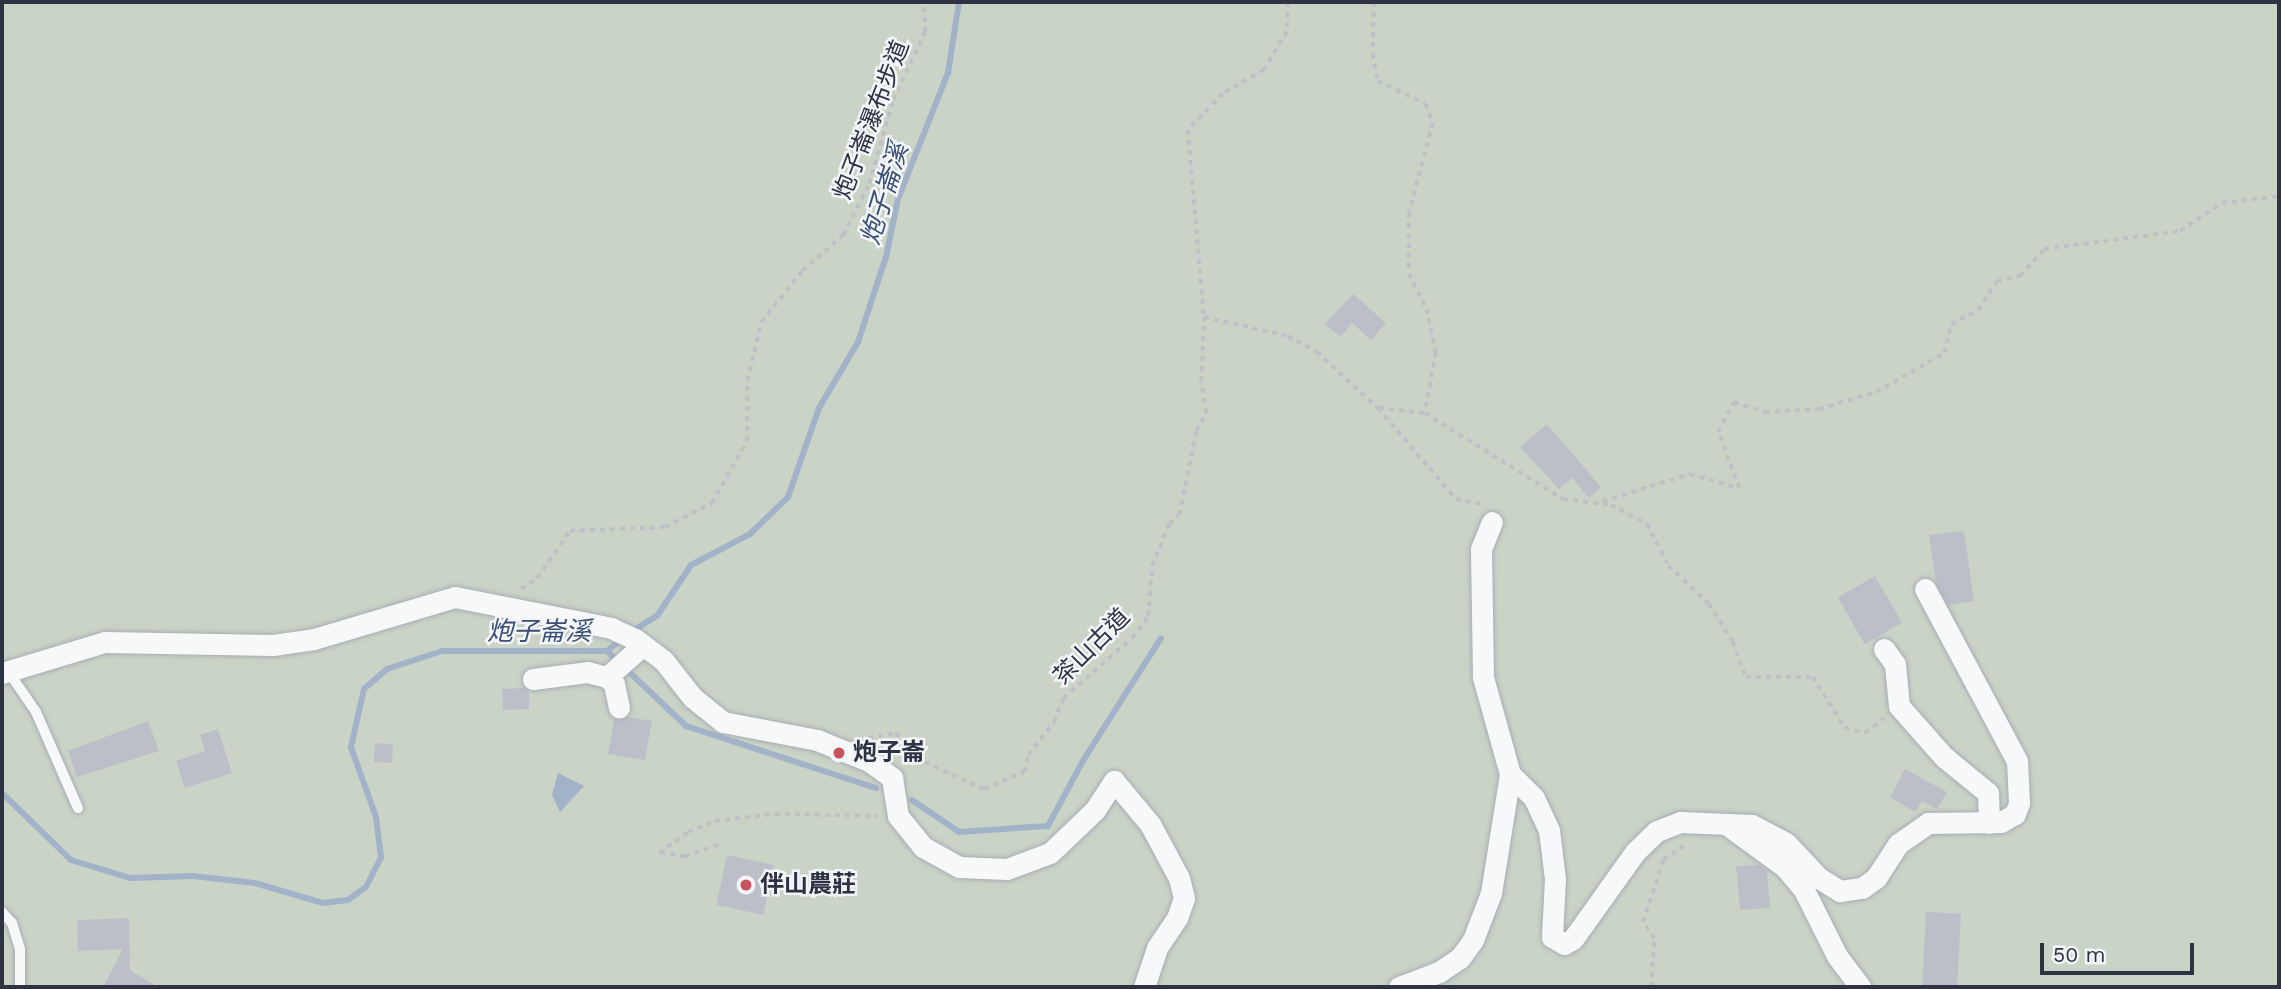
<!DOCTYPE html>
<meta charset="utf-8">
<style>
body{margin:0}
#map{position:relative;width:2281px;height:989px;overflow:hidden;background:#e4e6eb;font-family:"Work Sans","Noto Sans TC",sans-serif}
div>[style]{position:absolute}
.green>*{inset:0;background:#c9d4c6;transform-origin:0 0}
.water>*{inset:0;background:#a2b2c8}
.stream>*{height:6px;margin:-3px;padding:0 3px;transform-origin:3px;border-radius:3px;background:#a2b2c8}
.building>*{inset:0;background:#bcbfc8;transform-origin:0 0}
.path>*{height:3.5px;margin-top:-1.75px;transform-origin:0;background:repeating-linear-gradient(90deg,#bec1c6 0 5px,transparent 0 10px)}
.roads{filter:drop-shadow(0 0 2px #a9adb5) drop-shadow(0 0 2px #a9adb5)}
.lane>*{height:10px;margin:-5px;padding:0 5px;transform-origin:5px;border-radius:5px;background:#f7f8f9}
.street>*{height:21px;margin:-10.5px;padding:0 10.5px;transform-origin:10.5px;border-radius:10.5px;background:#f7f8f9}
.dots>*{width:19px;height:19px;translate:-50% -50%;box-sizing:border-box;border:4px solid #f4f5f8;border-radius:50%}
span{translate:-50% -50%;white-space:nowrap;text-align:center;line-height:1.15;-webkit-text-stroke:5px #f4f5f8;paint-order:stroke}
.street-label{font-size:24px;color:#2d3343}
.poi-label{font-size:24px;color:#2d3343;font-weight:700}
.left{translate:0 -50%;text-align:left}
.water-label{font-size:26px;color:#395074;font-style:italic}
.frame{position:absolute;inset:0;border:4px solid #2d3343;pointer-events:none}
.scale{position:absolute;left:2040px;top:943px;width:154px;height:32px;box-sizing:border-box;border:4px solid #2d3343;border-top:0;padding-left:9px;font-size:21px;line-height:24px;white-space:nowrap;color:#2d3343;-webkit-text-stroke:5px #f4f5f8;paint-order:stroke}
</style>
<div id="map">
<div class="green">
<div style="left:2px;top:2px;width:2277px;height:985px"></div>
</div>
<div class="water">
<div style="clip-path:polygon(558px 773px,584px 786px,560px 812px,552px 795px)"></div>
</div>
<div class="stream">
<div style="left:631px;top:632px;width:31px;rotate:-32deg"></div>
<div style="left:657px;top:616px;width:61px;rotate:-56.3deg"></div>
<div style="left:691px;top:565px;width:67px;rotate:-27.7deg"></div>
<div style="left:750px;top:534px;width:53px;rotate:-44.2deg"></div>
<div style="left:788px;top:497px;width:94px;rotate:-70.8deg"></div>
<div style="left:819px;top:408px;width:77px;rotate:-59.4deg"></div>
<div style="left:858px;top:342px;width:89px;rotate:-71.8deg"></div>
<div style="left:886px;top:257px;width:59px;rotate:-78.3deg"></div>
<div style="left:898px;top:199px;width:136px;rotate:-68.4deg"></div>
<div style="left:948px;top:73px;width:72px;rotate:-81.2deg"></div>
<div style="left:607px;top:651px;width:109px;rotate:43.5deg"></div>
<div style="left:686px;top:726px;width:200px;rotate:18.1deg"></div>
<div style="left:2px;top:793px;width:96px;rotate:44.2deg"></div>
<div style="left:71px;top:860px;width:62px;rotate:17deg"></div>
<div style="left:130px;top:878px;width:63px;rotate:-1.8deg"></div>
<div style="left:193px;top:876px;width:62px;rotate:6.4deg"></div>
<div style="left:255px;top:883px;width:71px;rotate:16.4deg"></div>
<div style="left:323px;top:903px;width:25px;rotate:-7deg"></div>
<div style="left:348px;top:900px;width:22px;rotate:-36deg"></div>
<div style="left:366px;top:887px;width:34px;rotate:-63deg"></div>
<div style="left:381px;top:857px;width:40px;rotate:-97.1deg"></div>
<div style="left:376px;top:817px;width:74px;rotate:-109.7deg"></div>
<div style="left:351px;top:747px;width:59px;rotate:-77.4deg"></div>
<div style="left:364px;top:689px;width:30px;rotate:-41deg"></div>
<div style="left:387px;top:669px;width:58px;rotate:-18.1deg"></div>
<div style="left:442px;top:651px;width:165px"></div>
<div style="left:607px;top:651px;width:21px;rotate:-39deg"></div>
<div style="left:912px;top:800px;width:57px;rotate:34.2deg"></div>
<div style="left:959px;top:832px;width:89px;rotate:-3.9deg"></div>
<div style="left:1048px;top:826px;width:76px;rotate:-61.8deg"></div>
<div style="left:1084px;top:759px;width:143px;rotate:-57.5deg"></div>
</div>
<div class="building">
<div style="clip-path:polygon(1353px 294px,1386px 323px,1371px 340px,1352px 323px,1340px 337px,1325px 324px)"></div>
<div style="clip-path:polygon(1547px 424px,1601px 487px,1589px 498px,1572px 478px,1559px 489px,1520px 447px)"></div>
<div style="clip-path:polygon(1964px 531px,1974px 601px,1948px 605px,1936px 583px,1929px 535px)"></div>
<div style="left:1875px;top:576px;width:54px;height:43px;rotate:60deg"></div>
<div style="clip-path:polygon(524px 688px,529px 691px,529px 709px,503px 710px,502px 689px)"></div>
<div style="clip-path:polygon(627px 717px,652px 721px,645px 760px,608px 754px,614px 719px)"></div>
<div style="clip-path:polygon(148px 721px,159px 751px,77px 777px,68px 751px)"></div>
<div style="clip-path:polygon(218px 729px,232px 773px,185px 788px,176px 761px,205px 751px,200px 735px)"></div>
<div style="left:375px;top:743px;width:18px;height:19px;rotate:3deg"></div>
<div style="clip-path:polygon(1905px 769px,1947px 792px,1937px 809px,1922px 801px,1915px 812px,1890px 797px)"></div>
<div style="left:727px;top:855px;width:48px;height:51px;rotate:12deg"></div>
<div style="clip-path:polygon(1760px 865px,1767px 870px,1770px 908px,1740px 910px,1736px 866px)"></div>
<div style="left:1926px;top:912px;width:35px;height:75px;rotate:3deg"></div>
<div style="clip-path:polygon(129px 918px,130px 970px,158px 987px,103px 987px,123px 949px,78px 951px,77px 920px)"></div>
</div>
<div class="path">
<div style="left:1288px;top:2px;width:30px;rotate:92deg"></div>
<div style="left:1287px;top:32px;width:44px;rotate:121.2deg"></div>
<div style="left:1264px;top:70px;width:48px;rotate:149.7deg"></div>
<div style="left:1223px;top:94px;width:50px;rotate:134.2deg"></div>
<div style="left:1188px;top:130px;width:188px;rotate:85.1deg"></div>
<div style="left:1204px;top:317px;width:86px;rotate:12.7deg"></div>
<div style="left:1288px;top:336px;width:33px;rotate:29deg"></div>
<div style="left:1317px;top:352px;width:83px;rotate:42.6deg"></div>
<div style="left:1378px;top:408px;width:120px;rotate:49.4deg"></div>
<div style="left:1456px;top:499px;width:26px;rotate:11deg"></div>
<div style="left:1374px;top:2px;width:52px;rotate:91.1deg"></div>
<div style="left:1373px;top:54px;width:27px;rotate:80deg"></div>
<div style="left:1378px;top:81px;width:53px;rotate:25.6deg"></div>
<div style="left:1426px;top:104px;width:20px;rotate:70deg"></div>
<div style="left:1433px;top:123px;width:93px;rotate:104.9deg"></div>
<div style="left:1409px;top:213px;width:61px;rotate:90deg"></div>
<div style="left:1409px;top:274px;width:39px;rotate:63deg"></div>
<div style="left:1427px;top:309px;width:45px;rotate:78.4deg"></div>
<div style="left:1436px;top:353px;width:61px;rotate:100.4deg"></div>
<div style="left:1379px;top:408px;width:46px;rotate:6.2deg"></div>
<div style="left:1425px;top:413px;width:163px;rotate:31.9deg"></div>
<div style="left:1563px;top:499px;width:48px;rotate:7.1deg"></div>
<div style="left:1611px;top:505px;width:41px;rotate:27.8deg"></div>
<div style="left:1647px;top:524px;width:47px;rotate:62.4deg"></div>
<div style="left:1669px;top:566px;width:55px;rotate:43.5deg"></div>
<div style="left:1709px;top:604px;width:45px;rotate:57.7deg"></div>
<div style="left:1733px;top:642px;width:37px;rotate:70deg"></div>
<div style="left:1746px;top:677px;width:67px"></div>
<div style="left:1813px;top:677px;width:60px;rotate:57.9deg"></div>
<div style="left:1845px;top:728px;width:21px;rotate:14deg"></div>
<div style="left:1865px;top:733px;width:24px;rotate:-38deg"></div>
<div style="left:1593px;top:504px;width:102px;rotate:-17.2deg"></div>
<div style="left:1690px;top:474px;width:51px;rotate:15.9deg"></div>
<div style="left:1739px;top:488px;width:60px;rotate:-110.6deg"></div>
<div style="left:1718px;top:432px;width:34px;rotate:-62deg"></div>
<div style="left:1734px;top:402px;width:33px;rotate:18deg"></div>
<div style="left:1765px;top:412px;width:54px;rotate:-3.2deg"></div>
<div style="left:1819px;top:409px;width:59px;rotate:-16.6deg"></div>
<div style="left:1876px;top:392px;width:78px;rotate:-29.8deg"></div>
<div style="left:1944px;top:353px;width:30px;rotate:-76deg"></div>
<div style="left:1951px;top:324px;width:30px;rotate:-27deg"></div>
<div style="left:1978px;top:310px;width:35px;rotate:-57deg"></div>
<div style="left:1997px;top:281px;width:24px;rotate:-12deg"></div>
<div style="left:2020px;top:276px;width:36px;rotate:-48deg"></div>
<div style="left:2044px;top:249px;width:137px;rotate:-7.5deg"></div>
<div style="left:2180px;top:231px;width:50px;rotate:-33.7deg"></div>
<div style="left:2222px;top:203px;width:57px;rotate:-7deg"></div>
<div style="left:521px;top:589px;width:19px;rotate:-35deg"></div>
<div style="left:537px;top:578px;width:57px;rotate:-54.9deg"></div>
<div style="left:570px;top:531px;width:95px;rotate:-2.4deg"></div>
<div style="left:665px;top:527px;width:53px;rotate:-27.1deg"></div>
<div style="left:712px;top:503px;width:71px;rotate:-60.6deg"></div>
<div style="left:747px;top:441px;width:60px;rotate:-90deg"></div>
<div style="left:747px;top:381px;width:61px;rotate:-76.7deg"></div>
<div style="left:761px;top:322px;width:65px;rotate:-51.2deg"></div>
<div style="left:802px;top:271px;width:55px;rotate:-41.3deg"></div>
<div style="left:843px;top:235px;width:57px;rotate:-63deg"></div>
<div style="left:869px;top:184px;width:87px;rotate:-74.1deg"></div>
<div style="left:893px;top:100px;width:75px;rotate:-64.8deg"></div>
<div style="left:925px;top:32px;width:30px;rotate:-92deg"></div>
<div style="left:868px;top:738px;width:28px;rotate:-10deg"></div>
<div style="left:896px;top:733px;width:32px;rotate:51deg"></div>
<div style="left:916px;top:758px;width:75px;rotate:24.5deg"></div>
<div style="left:984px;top:789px;width:43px;rotate:-23deg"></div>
<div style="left:1024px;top:772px;width:17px;rotate:-77deg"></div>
<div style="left:1028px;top:755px;width:42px;rotate:-51.8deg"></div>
<div style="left:1054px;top:722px;width:26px;rotate:-69deg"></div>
<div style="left:1063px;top:698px;width:91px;rotate:-41deg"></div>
<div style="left:1132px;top:638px;width:27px;rotate:-54deg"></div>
<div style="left:1148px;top:616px;width:50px;rotate:-85.4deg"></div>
<div style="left:1152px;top:566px;width:45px;rotate:-68deg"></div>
<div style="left:1169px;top:524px;width:13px;rotate:-42deg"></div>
<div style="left:1179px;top:515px;width:86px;rotate:-78.6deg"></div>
<div style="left:1196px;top:431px;width:21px;rotate:-61deg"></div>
<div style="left:1206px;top:413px;width:32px;rotate:-99deg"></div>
<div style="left:1201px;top:381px;width:64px;rotate:-87.3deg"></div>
<div style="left:718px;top:845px;width:35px;rotate:160deg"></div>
<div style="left:685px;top:857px;width:26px;rotate:-171deg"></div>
<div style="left:659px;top:853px;width:36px;rotate:-36deg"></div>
<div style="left:688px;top:832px;width:29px;rotate:-22deg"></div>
<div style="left:715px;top:821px;width:60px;rotate:-6.7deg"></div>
<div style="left:775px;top:814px;width:103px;rotate:1.1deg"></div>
<div style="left:1651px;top:987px;width:48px;rotate:-86.4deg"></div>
<div style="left:1654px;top:939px;width:20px;rotate:-123deg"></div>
<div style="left:1643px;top:922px;width:65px;rotate:-72.1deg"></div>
<div style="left:1663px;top:860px;width:29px;rotate:-34deg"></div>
</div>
<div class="roads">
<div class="lane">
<div style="left:8px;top:671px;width:50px;rotate:55.7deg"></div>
<div style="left:36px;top:712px;width:105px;rotate:66.4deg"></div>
<div style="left:2px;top:912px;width:15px;rotate:48deg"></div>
<div style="left:12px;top:923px;width:28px;rotate:73deg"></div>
<div style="left:20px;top:950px;width:37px;rotate:90deg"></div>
</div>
<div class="street">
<div style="left:1884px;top:649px;width:19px;rotate:54deg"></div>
<div style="left:1895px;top:664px;width:42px;rotate:84.6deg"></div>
<div style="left:1899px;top:706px;width:68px;rotate:48.6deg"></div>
<div style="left:1944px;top:757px;width:57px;rotate:39.3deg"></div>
<div style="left:1988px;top:793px;width:30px;rotate:88deg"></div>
<div style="left:2px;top:673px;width:108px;rotate:-16.8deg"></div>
<div style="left:105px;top:642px;width:168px;rotate:1deg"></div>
<div style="left:273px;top:645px;width:41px;rotate:-8.3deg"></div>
<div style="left:314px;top:639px;width:147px;rotate:-16.6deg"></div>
<div style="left:455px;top:597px;width:159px;rotate:11.2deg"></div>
<div style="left:611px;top:628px;width:26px;rotate:25deg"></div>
<div style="left:635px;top:639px;width:36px;rotate:37deg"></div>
<div style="left:664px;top:661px;width:46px;rotate:52.1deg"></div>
<div style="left:692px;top:697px;width:40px;rotate:39deg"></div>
<div style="left:723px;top:722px;width:96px;rotate:10.8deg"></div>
<div style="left:817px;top:740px;width:56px;rotate:22deg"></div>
<div style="left:869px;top:761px;width:29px;rotate:36deg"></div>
<div style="left:892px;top:778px;width:38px;rotate:81deg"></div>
<div style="left:898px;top:816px;width:40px;rotate:51deg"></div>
<div style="left:923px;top:847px;width:41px;rotate:29.1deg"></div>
<div style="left:959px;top:867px;width:48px;rotate:2.4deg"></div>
<div style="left:1007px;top:869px;width:46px;rotate:-20.4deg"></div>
<div style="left:1050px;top:853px;width:62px;rotate:-43.7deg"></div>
<div style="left:1095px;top:810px;width:35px;rotate:-57deg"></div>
<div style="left:1114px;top:781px;width:56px;rotate:50.1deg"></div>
<div style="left:1150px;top:824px;width:61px;rotate:61.8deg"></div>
<div style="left:1179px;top:878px;width:21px;rotate:76deg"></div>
<div style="left:1184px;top:898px;width:21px;rotate:109deg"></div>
<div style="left:1177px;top:918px;width:36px;rotate:124deg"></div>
<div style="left:1157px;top:948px;width:41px;rotate:108.4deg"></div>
<div style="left:607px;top:677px;width:48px;rotate:-41.6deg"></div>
<div style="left:533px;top:679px;width:54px;rotate:-7.4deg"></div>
<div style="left:587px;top:672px;width:21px;rotate:14deg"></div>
<div style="left:607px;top:677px;width:10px;rotate:45deg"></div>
<div style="left:614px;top:684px;width:24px;rotate:78deg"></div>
<div style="left:1510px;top:774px;width:34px;rotate:45deg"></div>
<div style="left:1534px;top:798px;width:35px;rotate:65deg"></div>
<div style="left:1549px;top:830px;width:49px;rotate:83deg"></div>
<div style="left:1555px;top:879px;width:58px;rotate:93deg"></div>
<div style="left:1552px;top:937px;width:14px;rotate:30deg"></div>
<div style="left:1564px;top:944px;width:10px;rotate:-29deg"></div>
<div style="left:1573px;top:939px;width:107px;rotate:-54.5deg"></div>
<div style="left:1635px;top:852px;width:30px;rotate:-44deg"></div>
<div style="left:1657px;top:831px;width:25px;rotate:-21deg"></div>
<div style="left:1680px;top:822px;width:72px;rotate:2.4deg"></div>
<div style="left:1752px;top:825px;width:38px;rotate:28deg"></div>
<div style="left:1786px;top:843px;width:48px;rotate:46.7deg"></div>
<div style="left:1819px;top:878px;width:25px;rotate:32deg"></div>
<div style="left:1840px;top:891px;width:22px;rotate:-8deg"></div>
<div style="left:1862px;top:888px;width:17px;rotate:-36deg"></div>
<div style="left:1876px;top:878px;width:40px;rotate:-57.1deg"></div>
<div style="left:1898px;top:844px;width:37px;rotate:-35deg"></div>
<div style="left:1928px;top:823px;width:73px;rotate:-0.8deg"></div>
<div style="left:2001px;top:822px;width:16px;rotate:-30deg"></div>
<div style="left:2015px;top:814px;width:12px;rotate:-70deg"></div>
<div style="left:2019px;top:803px;width:42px;rotate:-92.7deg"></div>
<div style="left:2017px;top:761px;width:195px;rotate:-118.1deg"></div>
<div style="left:1726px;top:824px;width:73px;rotate:36.1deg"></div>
<div style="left:1785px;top:867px;width:30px;rotate:50deg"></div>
<div style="left:1804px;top:890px;width:74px;rotate:63.4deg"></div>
<div style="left:1837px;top:956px;width:39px;rotate:53deg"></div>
<div style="left:1399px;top:987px;width:43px;rotate:-20.6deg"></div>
<div style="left:1439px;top:972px;width:25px;rotate:-34deg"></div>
<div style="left:1460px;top:958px;width:22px;rotate:-54deg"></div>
<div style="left:1473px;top:940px;width:50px;rotate:-69deg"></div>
<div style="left:1491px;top:893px;width:121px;rotate:-80.9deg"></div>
<div style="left:1510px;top:774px;width:101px;rotate:-105.6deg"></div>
<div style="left:1483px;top:677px;width:128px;rotate:-90.9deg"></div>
<div style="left:1481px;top:549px;width:29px;rotate:-68deg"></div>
</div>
</div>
<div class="dots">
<div style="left:839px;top:753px;background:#c6535e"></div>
<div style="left:746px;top:885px;background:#c6535e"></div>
</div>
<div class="street-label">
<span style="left:872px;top:120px;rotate:-69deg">炮子崙瀑布步道</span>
<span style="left:1092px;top:647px;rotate:-45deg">茶山古道</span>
</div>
<div class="poi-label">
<span class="left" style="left:853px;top:753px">炮子崙</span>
<span class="left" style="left:760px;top:885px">伴山農莊</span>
</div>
<div class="water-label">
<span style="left:885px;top:194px;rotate:-73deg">炮子崙溪</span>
<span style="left:539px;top:632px">炮子崙溪</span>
</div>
<div class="frame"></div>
<div class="scale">50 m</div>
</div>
